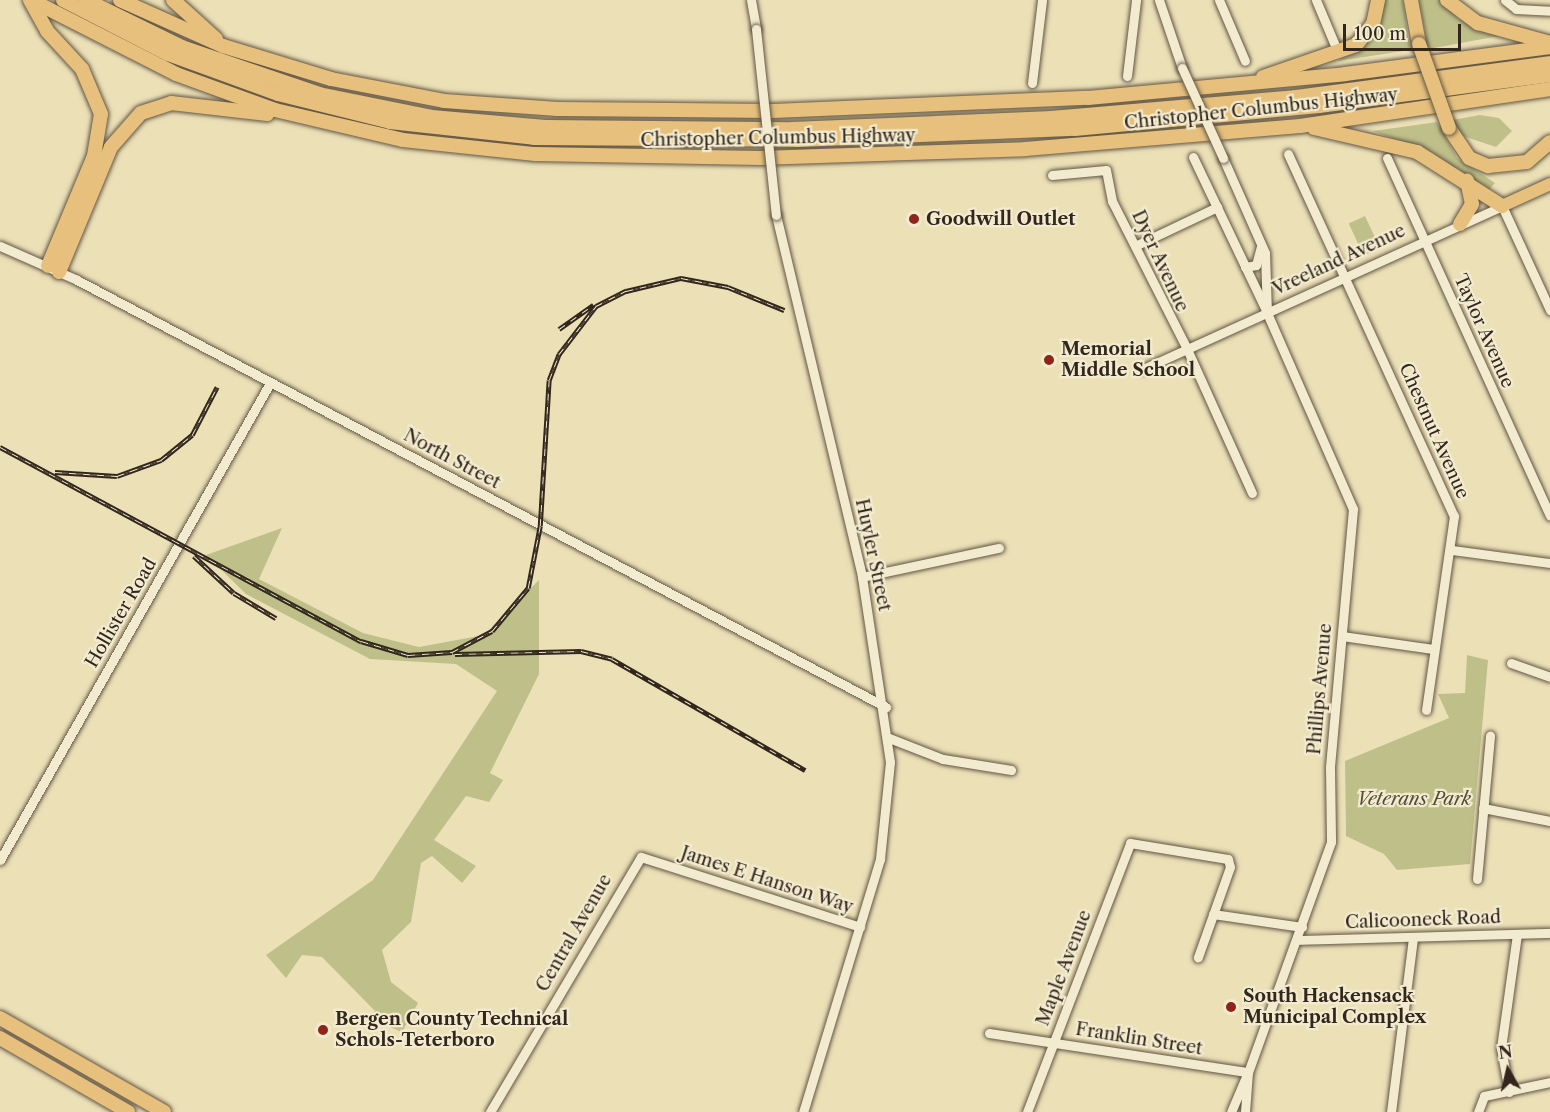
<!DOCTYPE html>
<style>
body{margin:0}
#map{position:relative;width:1550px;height:1112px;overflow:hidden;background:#ece0b7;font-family:"Libre Caslon Text",serif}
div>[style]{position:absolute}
.green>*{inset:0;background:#bfc089;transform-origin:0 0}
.roads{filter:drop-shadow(0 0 2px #615544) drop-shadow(0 0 2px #615544)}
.minor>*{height:9px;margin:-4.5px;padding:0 4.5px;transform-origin:4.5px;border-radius:4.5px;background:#f3ebd0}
.major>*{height:12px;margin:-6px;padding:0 6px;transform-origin:6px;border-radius:6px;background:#e6c07c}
.highway>*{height:14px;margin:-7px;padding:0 7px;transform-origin:7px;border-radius:7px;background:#e6c07c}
.rail>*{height:4.5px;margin-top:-2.25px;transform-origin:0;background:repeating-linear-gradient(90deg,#f3ebd0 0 7px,#33271d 0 14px);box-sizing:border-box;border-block:2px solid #33271d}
.bridges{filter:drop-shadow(0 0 2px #615544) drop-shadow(0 0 2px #615544)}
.minor-bridge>*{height:9px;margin:-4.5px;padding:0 4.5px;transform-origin:4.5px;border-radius:4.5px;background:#f3ebd0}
.highway-bridge>*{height:14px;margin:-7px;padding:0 7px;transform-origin:7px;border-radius:7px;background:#e6c07c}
.dots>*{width:16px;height:16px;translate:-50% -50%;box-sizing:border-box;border:3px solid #f3ebd0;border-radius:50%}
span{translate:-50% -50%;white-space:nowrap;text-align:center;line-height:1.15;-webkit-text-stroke:4.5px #f3ebd0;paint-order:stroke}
.street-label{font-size:18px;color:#33271d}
.poi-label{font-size:18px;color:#33271d;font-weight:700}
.left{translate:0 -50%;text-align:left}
.park-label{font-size:18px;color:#564d38;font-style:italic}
.north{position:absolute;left:1478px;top:1040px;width:60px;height:60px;-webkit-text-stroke:4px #f3ebd0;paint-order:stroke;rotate:352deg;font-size:16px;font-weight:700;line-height:24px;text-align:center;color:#33271d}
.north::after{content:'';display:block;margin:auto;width:21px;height:27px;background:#33271d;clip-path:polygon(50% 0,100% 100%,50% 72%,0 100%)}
.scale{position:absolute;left:1343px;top:24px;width:118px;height:27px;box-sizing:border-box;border:3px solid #33271d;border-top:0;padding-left:8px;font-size:18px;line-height:21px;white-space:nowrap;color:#33271d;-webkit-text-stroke:4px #f3ebd0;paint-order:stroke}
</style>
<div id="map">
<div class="green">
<div style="clip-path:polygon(1385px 0,1403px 0,1410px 50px,1338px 61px,1378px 29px)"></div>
<div style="clip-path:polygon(1418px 0,1442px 0,1458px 19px,1504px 35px,1429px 49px)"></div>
<div style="clip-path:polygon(1480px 115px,1499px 118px,1512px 131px,1496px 147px,1460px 135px,1453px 120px)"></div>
<div style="clip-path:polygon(1437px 122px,1457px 158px,1495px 183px,1488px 191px,1433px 153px,1373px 131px)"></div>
<div style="left:1365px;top:216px;width:35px;height:18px;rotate:65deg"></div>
<div style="clip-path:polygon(282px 528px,259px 579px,363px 633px,419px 647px,484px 635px,539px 580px,539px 674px,490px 773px,503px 780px,489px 802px,466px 796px,434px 840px,476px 866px,462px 883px,432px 856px,421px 863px,411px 922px,382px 950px,391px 982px,418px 1003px,402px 1032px,370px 1019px,375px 1011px,322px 957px,302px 955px,286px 978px,266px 955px,373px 880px,497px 691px,456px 664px,370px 659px,246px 594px,206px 555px)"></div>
<div style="clip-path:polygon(1467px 655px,1488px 660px,1470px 864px,1397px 870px,1384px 854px,1346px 836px,1345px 761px,1449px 718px,1438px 694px,1465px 693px)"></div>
</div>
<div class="roads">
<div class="minor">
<div style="left:751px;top:0;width:29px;rotate:80deg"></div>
<div style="left:1159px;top:0;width:72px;rotate:71.3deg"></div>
<div style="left:1219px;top:0;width:66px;rotate:66.9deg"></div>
<div style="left:1316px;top:0;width:47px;rotate:67.3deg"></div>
<div style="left:1505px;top:0;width:14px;rotate:39deg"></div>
<div style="left:1516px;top:9px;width:34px;rotate:3deg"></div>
<div style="left:1127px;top:76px;width:77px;rotate:-83.2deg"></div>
<div style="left:1032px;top:83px;width:84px;rotate:-83.1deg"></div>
<div style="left:1288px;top:154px;width:398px;rotate:65.4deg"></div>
<div style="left:1454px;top:516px;width:196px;rotate:98.2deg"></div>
<div style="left:1193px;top:157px;width:172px;rotate:64.5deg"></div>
<div style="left:1223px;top:158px;width:104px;rotate:66.1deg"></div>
<div style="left:1265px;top:253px;width:60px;rotate:88.1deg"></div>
<div style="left:1267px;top:313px;width:214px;rotate:66.3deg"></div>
<div style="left:1353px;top:509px;width:259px;rotate:95.1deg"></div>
<div style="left:1330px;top:767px;width:75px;rotate:89.2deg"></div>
<div style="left:1331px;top:842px;width:245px;rotate:109.8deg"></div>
<div style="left:1248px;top:1072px;width:40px;rotate:94.3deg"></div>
<div style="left:1387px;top:158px;width:393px;rotate:65.5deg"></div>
<div style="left:1052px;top:175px;width:54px;rotate:-5.3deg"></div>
<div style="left:1106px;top:170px;width:32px;rotate:79deg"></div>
<div style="left:1112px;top:201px;width:166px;rotate:63.1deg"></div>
<div style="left:1187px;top:349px;width:158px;rotate:65.7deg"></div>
<div style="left:776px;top:215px;width:372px;rotate:76.6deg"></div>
<div style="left:862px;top:577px;width:187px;rotate:81.4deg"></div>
<div style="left:890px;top:762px;width:98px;rotate:95.9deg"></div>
<div style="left:880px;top:859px;width:264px;rotate:106.9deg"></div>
<div style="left:1137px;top:245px;width:89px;rotate:-25.4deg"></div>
<div style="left:0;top:246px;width:84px;rotate:23.8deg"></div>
<div style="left:77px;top:280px;width:915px;rotate:27.83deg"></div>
<div style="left:1245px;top:267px;width:11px;rotate:-10deg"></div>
<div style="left:1256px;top:265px;width:20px;rotate:-75deg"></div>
<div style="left:1143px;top:369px;width:394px;rotate:-24.4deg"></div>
<div style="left:1502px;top:206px;width:115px;rotate:65.2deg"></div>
<div style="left:1452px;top:550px;width:99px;rotate:7.6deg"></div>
<div style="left:862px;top:577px;width:140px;rotate:-12deg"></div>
<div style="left:1342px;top:636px;width:92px;rotate:8.1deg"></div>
<div style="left:1511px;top:663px;width:41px;rotate:19.7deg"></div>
<div style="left:889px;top:738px;width:58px;rotate:21.3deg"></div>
<div style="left:943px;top:759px;width:69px;rotate:9.2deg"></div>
<div style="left:1483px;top:808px;width:68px;rotate:11deg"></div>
<div style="left:0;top:860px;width:548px;rotate:-60.49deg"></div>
<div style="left:1477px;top:879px;width:144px;rotate:-84.8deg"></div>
<div style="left:1213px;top:914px;width:90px;rotate:8.3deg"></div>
<div style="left:1297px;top:940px;width:253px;rotate:-1.6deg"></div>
<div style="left:989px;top:1033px;width:262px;rotate:8.6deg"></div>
<div style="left:1248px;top:1072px;width:43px;rotate:113deg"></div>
<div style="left:1509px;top:1092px;width:45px;rotate:-100.3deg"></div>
<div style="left:1501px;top:1048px;width:115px;rotate:-82deg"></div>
<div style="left:490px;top:1112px;width:296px;rotate:-59.4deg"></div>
<div style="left:641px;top:857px;width:230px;rotate:17.7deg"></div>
<div style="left:1027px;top:1112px;width:288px;rotate:-69deg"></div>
<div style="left:1130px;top:843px;width:99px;rotate:9.3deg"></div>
<div style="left:1228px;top:859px;width:8px;rotate:76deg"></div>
<div style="left:1230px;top:867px;width:96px;rotate:109.6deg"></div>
<div style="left:1391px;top:1112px;width:176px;rotate:-82.8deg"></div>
<div style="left:1478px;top:1112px;width:17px;rotate:-69deg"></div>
<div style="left:1484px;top:1096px;width:67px;rotate:-12deg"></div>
</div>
<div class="major">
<div style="left:1502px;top:206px;width:53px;rotate:-24.6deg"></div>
</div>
<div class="highway">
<div style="left:30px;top:0;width:35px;rotate:61deg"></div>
<div style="left:47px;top:31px;width:52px;rotate:47.4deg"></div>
<div style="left:82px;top:69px;width:49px;rotate:67.1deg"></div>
<div style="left:101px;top:114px;width:43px;rotate:99.5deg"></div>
<div style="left:94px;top:156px;width:119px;rotate:112.7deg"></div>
<div style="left:31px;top:0;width:163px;rotate:27deg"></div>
<div style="left:176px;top:74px;width:105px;rotate:20deg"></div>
<div style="left:275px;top:110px;width:131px;rotate:13.2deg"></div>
<div style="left:403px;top:140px;width:133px;rotate:6.1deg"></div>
<div style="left:535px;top:154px;width:225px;rotate:1deg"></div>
<div style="left:760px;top:158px;width:265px;rotate:-1.9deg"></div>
<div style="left:1025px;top:149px;width:276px;rotate:-4.8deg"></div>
<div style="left:1300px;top:126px;width:253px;rotate:-8.4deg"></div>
<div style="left:63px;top:0;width:118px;rotate:27.2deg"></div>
<div style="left:168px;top:54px;width:117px;rotate:20deg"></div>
<div style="left:278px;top:94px;width:115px;rotate:14deg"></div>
<div style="left:390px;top:122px;width:145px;rotate:6.3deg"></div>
<div style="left:534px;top:138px;width:263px;rotate:0.4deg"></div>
<div style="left:797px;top:140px;width:278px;rotate:-2.3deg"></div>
<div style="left:1075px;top:129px;width:245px;rotate:-5.4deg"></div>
<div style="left:1319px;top:106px;width:233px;rotate:-7.6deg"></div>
<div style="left:86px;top:0;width:107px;rotate:26.1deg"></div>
<div style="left:182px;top:47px;width:145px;rotate:18.9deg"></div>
<div style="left:319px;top:94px;width:115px;rotate:11.5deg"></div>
<div style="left:432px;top:117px;width:114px;rotate:5deg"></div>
<div style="left:546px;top:127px;width:246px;rotate:0.5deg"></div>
<div style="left:792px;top:129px;width:260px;rotate:-2.4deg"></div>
<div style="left:1052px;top:118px;width:245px;rotate:-4.9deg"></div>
<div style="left:1296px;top:97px;width:256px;rotate:-7.6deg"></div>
<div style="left:120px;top:0;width:113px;rotate:24.1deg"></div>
<div style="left:223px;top:46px;width:113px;rotate:17deg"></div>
<div style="left:331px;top:79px;width:115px;rotate:11deg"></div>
<div style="left:444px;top:101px;width:114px;rotate:4deg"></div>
<div style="left:558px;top:109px;width:215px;rotate:0.5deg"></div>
<div style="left:773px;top:111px;width:315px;rotate:-2.4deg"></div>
<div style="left:1088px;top:98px;width:258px;rotate:-5.3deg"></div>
<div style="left:1345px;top:74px;width:207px;rotate:-7.5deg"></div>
<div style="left:173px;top:0;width:58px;rotate:42.2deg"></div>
<div style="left:1411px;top:0;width:45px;rotate:79.7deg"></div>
<div style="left:1447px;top:0;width:39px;rotate:37deg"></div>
<div style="left:1478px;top:23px;width:75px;rotate:15.5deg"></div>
<div style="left:1263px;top:77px;width:98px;rotate:-19deg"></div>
<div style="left:1356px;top:45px;width:27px;rotate:-51deg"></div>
<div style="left:1373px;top:24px;width:25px;rotate:-78deg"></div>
<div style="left:1314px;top:128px;width:106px;rotate:13.1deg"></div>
<div style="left:1417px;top:152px;width:101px;rotate:32.4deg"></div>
<div style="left:1449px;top:128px;width:36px;rotate:56deg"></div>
<div style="left:1469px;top:158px;width:21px;rotate:23deg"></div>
<div style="left:1488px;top:166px;width:39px;rotate:-6deg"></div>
<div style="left:1527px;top:162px;width:30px;rotate:-41deg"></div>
<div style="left:1460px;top:224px;width:23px;rotate:-59deg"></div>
<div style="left:1472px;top:204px;width:24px;rotate:-102deg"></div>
<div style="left:59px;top:272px;width:135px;rotate:-67.4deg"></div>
<div style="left:111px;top:147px;width:45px;rotate:-48.6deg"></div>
<div style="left:141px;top:113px;width:32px;rotate:-18deg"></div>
<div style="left:171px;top:103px;width:97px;rotate:6.5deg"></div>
<div style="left:0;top:1018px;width:189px;rotate:29.8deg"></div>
<div style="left:0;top:1038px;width:148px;rotate:30deg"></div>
</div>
</div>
<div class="rail">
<div style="left:559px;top:329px;width:42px;rotate:-35.2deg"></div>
<div style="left:0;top:447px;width:410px;rotate:28.3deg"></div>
<div style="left:361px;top:641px;width:49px;rotate:16.6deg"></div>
<div style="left:408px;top:655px;width:44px;rotate:-3.9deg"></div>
<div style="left:452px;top:652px;width:45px;rotate:-27.7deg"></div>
<div style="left:492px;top:631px;width:56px;rotate:-50.1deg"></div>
<div style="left:528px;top:588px;width:63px;rotate:-79deg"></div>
<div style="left:540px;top:526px;width:146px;rotate:-86.5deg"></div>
<div style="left:549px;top:380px;width:28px;rotate:-69deg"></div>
<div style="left:559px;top:354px;width:61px;rotate:-52.4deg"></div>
<div style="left:596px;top:306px;width:34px;rotate:-27deg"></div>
<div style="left:626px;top:291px;width:57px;rotate:-13.3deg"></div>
<div style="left:681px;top:278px;width:48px;rotate:10.8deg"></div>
<div style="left:728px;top:287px;width:61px;rotate:22.3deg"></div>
<div style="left:55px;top:472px;width:62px;rotate:3.7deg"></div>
<div style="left:117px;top:476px;width:47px;rotate:-20deg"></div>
<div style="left:161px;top:460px;width:40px;rotate:-39deg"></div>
<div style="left:192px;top:435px;width:54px;rotate:-62.5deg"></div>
<div style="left:194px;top:556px;width:54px;rotate:42.8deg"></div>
<div style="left:234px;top:593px;width:49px;rotate:30.8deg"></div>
<div style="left:455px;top:654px;width:126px;rotate:-1.4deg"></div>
<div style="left:581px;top:651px;width:32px;rotate:14deg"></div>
<div style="left:612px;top:659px;width:223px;rotate:29.9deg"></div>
</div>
<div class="bridges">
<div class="minor-bridge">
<div style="left:756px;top:29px;width:187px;rotate:83.9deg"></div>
<div style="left:1182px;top:68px;width:99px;rotate:65.5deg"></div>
</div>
<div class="highway-bridge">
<div style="left:1419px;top:44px;width:89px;rotate:70.3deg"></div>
</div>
</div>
<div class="dots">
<div style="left:914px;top:219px;background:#8f2418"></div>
<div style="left:1049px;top:360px;background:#8f2418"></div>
<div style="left:1231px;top:1007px;background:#8f2418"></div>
<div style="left:323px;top:1030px;background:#8f2418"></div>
</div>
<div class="street-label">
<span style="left:1261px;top:109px;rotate:-6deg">Christopher Columbus Highway</span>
<span style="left:778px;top:138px;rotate:-1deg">Christopher Columbus Highway</span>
<span style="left:1339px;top:260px;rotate:-25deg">Vreeland Avenue</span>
<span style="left:1160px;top:261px;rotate:65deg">Dyer Avenue</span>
<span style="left:1484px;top:331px;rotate:66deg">Taylor Avenue</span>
<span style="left:1434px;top:431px;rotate:66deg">Chestnut Avenue</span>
<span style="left:452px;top:459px;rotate:28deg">North Street</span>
<span style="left:873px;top:555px;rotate:78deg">Huyler Street</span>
<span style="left:121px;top:613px;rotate:-60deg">Hollister Road</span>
<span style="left:1320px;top:689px;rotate:-85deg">Phillips Avenue</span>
<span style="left:767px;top:880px;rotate:18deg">James E Hanson Way</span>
<span style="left:1423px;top:920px;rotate:-2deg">Calicooneck Road</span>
<span style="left:574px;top:933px;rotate:-60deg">Central Avenue</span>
<span style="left:1064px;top:968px;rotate:-69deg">Maple Avenue</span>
<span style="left:1139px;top:1039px;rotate:9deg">Franklin Street</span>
</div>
<div class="poi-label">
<span class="left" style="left:926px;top:219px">Goodwill Outlet</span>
<span class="left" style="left:1061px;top:360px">Memorial<br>Middle School</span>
<span class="left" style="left:1243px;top:1007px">South Hackensack<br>Municipal Complex</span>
<span class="left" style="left:335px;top:1030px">Bergen County Technical<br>Schols-Teterboro</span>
</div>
<div class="park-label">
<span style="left:1414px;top:799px">Veterans Park</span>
</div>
<div class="north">N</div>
<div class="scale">100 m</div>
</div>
